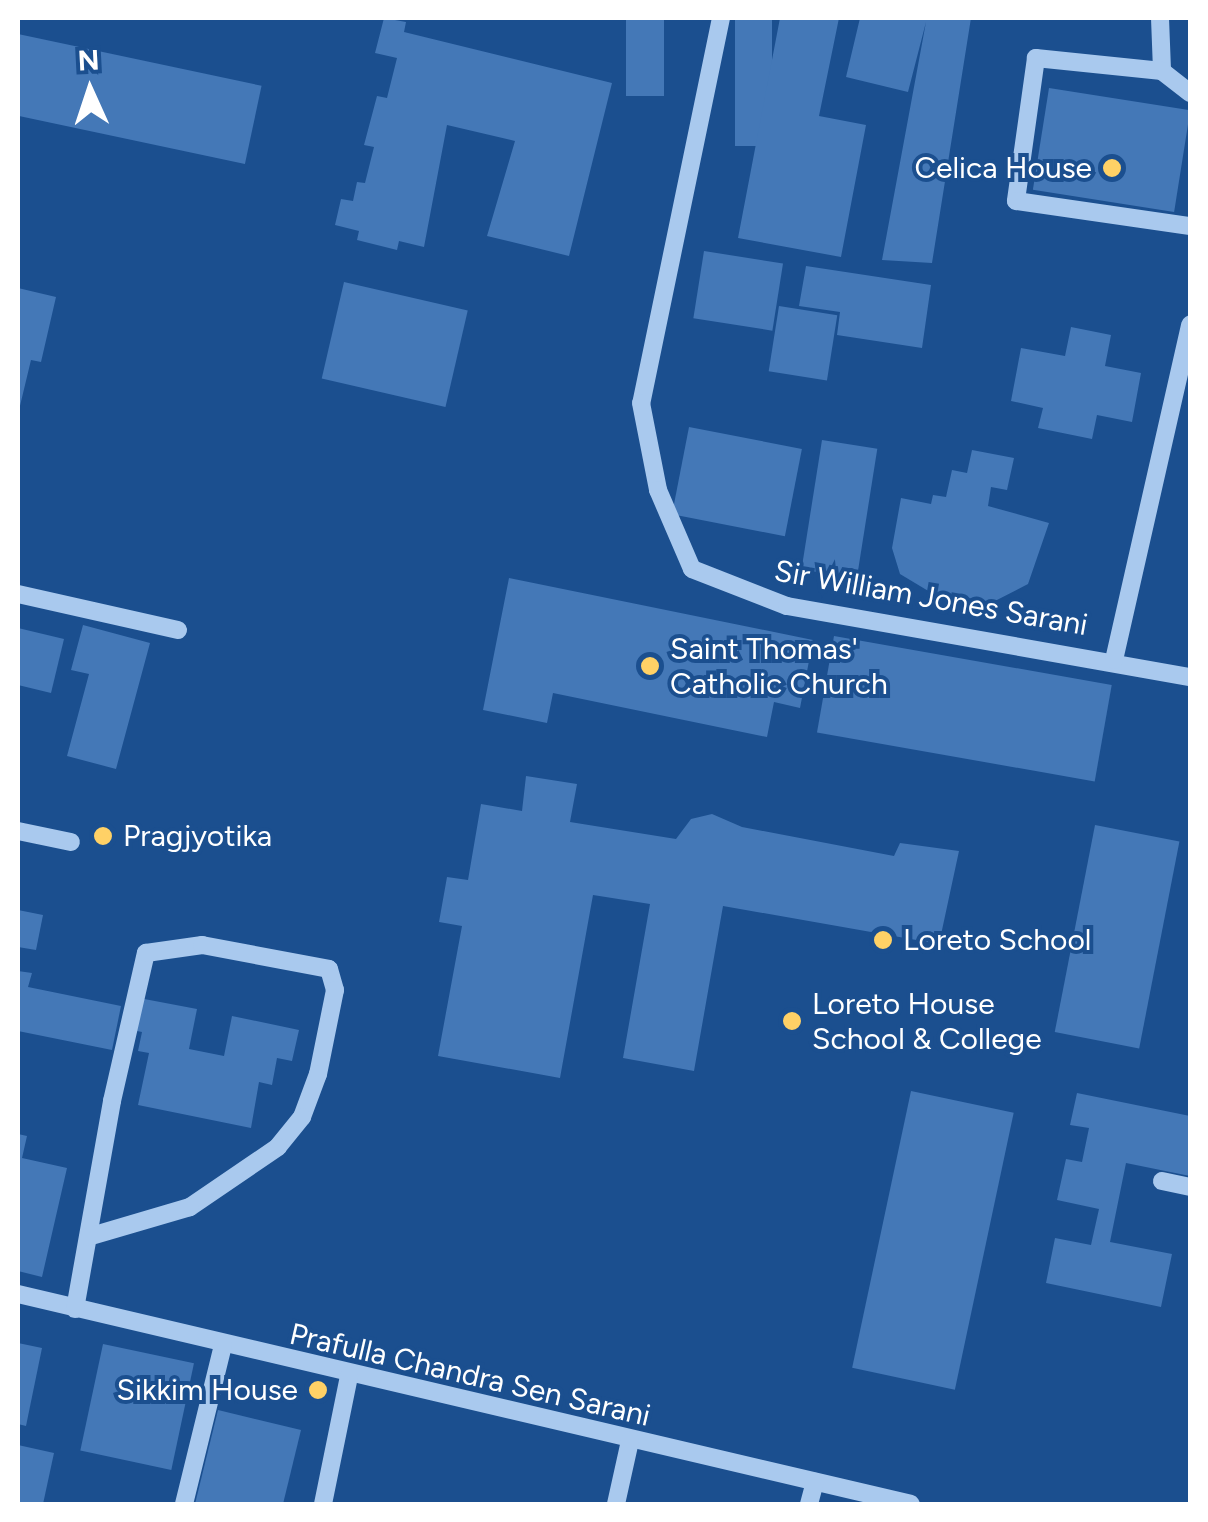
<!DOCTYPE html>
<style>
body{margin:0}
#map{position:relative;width:1208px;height:1522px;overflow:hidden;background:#1b4f8f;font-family:Figtree,sans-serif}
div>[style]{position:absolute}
.building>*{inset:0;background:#4478b7;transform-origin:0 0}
.minor>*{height:18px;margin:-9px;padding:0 9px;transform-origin:9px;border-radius:9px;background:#a9c9ee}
.dots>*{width:28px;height:28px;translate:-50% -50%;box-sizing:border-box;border:5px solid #1b4f8f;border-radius:50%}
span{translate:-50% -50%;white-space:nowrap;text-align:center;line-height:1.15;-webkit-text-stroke:8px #1b4f8f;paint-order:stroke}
.poi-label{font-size:30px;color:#fff}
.right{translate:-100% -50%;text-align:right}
.left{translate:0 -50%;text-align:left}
.street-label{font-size:30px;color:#fff}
.frame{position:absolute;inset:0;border:20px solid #fff;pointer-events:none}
.north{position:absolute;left:40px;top:40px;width:100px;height:100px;-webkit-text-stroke:8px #1b4f8f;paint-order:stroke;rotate:357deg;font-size:28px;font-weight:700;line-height:40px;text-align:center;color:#fff}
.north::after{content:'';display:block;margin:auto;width:35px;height:45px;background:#fff;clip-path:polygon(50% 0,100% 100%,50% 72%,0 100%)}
</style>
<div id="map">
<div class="building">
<div style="clip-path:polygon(384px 18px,406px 22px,404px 32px,612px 83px,569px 256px,487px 236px,515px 141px,447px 125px,424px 247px,399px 241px,397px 250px,357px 240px,359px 231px,335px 225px,341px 199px,353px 201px,357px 182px,365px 183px,374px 147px,364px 145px,377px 96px,387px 98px,397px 58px,375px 53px)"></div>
<div style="left:626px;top:18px;width:38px;height:78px"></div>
<div style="left:735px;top:18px;width:37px;height:128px"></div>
<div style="clip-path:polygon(780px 18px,839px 18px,819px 116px,866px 125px,841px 257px,738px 238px)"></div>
<div style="clip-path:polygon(860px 18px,971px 18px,932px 263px,882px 260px,926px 22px,908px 92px,846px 77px)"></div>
<div style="left:18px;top:34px;width:249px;height:80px;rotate:12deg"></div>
<div style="left:1049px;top:88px;width:143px;height:103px;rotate:9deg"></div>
<div style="left:704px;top:251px;width:80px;height:68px;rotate:9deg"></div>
<div style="clip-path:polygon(806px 266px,931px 285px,922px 348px,837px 335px,840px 312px,799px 306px)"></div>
<div style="left:344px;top:282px;width:127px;height:99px;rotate:13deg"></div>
<div style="clip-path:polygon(18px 288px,56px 297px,41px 362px,31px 360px,19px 410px)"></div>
<div style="left:779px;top:306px;width:59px;height:66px;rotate:9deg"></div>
<div style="clip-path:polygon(1071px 327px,1111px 335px,1105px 366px,1141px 373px,1132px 422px,1097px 415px,1092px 439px,1038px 428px,1043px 408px,1011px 401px,1021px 348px,1065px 356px)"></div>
<div style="left:689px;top:427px;width:115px;height:89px;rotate:11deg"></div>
<div style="left:822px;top:440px;width:56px;height:131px;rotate:9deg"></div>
<div style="clip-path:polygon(972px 450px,1014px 458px,1007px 490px,991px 487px,988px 506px,1049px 523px,1028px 584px,993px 602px,930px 592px,900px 574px,892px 548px,901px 498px,931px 504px,933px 495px,946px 497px,952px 470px,967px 473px)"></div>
<div style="clip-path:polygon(509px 578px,813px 640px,800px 708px,774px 702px,767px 737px,553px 693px,547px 723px,483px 710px)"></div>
<div style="clip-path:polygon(83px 625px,150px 643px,116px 769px,67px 756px,89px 674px,71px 670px)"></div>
<div style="clip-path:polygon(18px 628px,64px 639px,51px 693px,18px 685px)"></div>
<div style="left:834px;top:636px;width:282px;height:98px;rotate:10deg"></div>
<div style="clip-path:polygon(526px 776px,577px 784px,570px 822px,676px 839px,691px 819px,712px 814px,742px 827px,894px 856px,900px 843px,959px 851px,939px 944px,723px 906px,694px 1071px,623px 1058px,650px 904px,593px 895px,560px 1078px,438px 1056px,462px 926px,439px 922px,447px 877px,468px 880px,481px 804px,522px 811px)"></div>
<div style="left:1095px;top:825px;width:86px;height:211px;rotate:11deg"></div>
<div style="clip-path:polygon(18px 910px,43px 915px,36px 950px,18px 947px)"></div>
<div style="clip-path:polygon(18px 971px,32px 973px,28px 987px,121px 1006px,112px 1050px,18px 1031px)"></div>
<div style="clip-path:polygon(139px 998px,197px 1009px,189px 1049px,224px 1056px,232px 1016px,299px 1030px,292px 1061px,277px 1058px,272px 1085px,259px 1082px,251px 1128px,138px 1105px,149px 1053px,138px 1051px,142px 1032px,132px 1030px)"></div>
<div style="left:911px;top:1091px;width:105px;height:283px;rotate:12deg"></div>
<div style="clip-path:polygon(1077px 1093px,1190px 1116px,1190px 1176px,1126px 1163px,1110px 1242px,1172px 1254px,1161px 1307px,1046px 1283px,1055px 1238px,1091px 1245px,1099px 1209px,1057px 1200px,1066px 1159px,1082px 1162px,1089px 1128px,1070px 1125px)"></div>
<div style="clip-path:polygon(18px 1134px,27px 1136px,22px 1158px,67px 1168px,42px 1277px,18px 1271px)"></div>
<div style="clip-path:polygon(18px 1343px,42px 1348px,26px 1426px,18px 1424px)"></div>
<div style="left:103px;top:1344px;width:93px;height:109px;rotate:12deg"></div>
<div style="clip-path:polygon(218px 1410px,301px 1430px,283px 1504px,195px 1504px)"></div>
<div style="clip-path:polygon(18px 1445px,54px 1453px,43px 1504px,18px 1504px)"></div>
</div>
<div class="minor">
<div style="left:721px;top:18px;width:393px;rotate:101.7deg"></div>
<div style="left:641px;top:403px;width:89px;rotate:78.9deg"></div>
<div style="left:658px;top:490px;width:86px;rotate:66.7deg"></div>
<div style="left:692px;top:569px;width:102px;rotate:21.3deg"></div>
<div style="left:787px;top:606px;width:409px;rotate:10deg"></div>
<div style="left:1160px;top:18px;width:53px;rotate:87.8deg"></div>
<div style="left:1190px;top:93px;width:36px;rotate:-142deg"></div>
<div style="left:1162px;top:71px;width:127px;rotate:-174.1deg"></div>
<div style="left:1036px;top:58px;width:144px;rotate:98deg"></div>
<div style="left:1016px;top:201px;width:176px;rotate:8.2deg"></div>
<div style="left:18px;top:594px;width:164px;rotate:12.7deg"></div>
<div style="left:1114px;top:660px;width:344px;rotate:-77.2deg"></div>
<div style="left:18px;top:831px;width:54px;rotate:11.7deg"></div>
<div style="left:1162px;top:1181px;width:29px;rotate:12deg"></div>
<div style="left:18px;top:1294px;width:917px;rotate:13.23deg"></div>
<div style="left:75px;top:1309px;width:211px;rotate:-79.9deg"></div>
<div style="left:112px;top:1101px;width:152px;rotate:-77.1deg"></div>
<div style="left:146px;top:953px;width:57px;rotate:-8.1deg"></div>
<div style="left:202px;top:945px;width:129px;rotate:10.7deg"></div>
<div style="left:329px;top:969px;width:22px;rotate:74deg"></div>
<div style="left:335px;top:990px;width:86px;rotate:101.4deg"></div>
<div style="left:318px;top:1074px;width:46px;rotate:110.4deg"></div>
<div style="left:302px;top:1117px;width:38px;rotate:129deg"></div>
<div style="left:278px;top:1147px;width:107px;rotate:145.7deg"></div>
<div style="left:190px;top:1207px;width:106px;rotate:163.6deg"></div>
<div style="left:184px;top:1504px;width:164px;rotate:-76.2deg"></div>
<div style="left:323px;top:1504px;width:131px;rotate:-78.5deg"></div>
<div style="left:616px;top:1504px;width:65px;rotate:-77.5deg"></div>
<div style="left:809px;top:1504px;width:23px;rotate:-75deg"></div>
</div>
<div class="dots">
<div style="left:1112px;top:168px;background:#ffd166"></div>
<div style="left:650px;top:666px;background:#ffd166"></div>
<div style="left:103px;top:836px;background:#ffd166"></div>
<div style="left:883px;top:940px;background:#ffd166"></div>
<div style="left:792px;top:1021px;background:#ffd166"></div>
<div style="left:318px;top:1390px;background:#ffd166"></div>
</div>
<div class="poi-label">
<span class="right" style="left:1092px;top:168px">Celica House</span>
<span class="left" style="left:670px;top:666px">Saint Thomas'<br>Catholic Church</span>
<span class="left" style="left:123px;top:836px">Pragjyotika</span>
<span class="left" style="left:903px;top:940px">Loreto School</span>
<span class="left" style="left:812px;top:1021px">Loreto House<br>School &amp; College</span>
<span class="right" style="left:298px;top:1390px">Sikkim House</span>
</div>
<div class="street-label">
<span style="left:931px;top:598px;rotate:10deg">Sir William Jones Sarani</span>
<span style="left:470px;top:1375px;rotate:13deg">Prafulla Chandra Sen Sarani</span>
</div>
<div class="frame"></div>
<div class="north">N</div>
</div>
